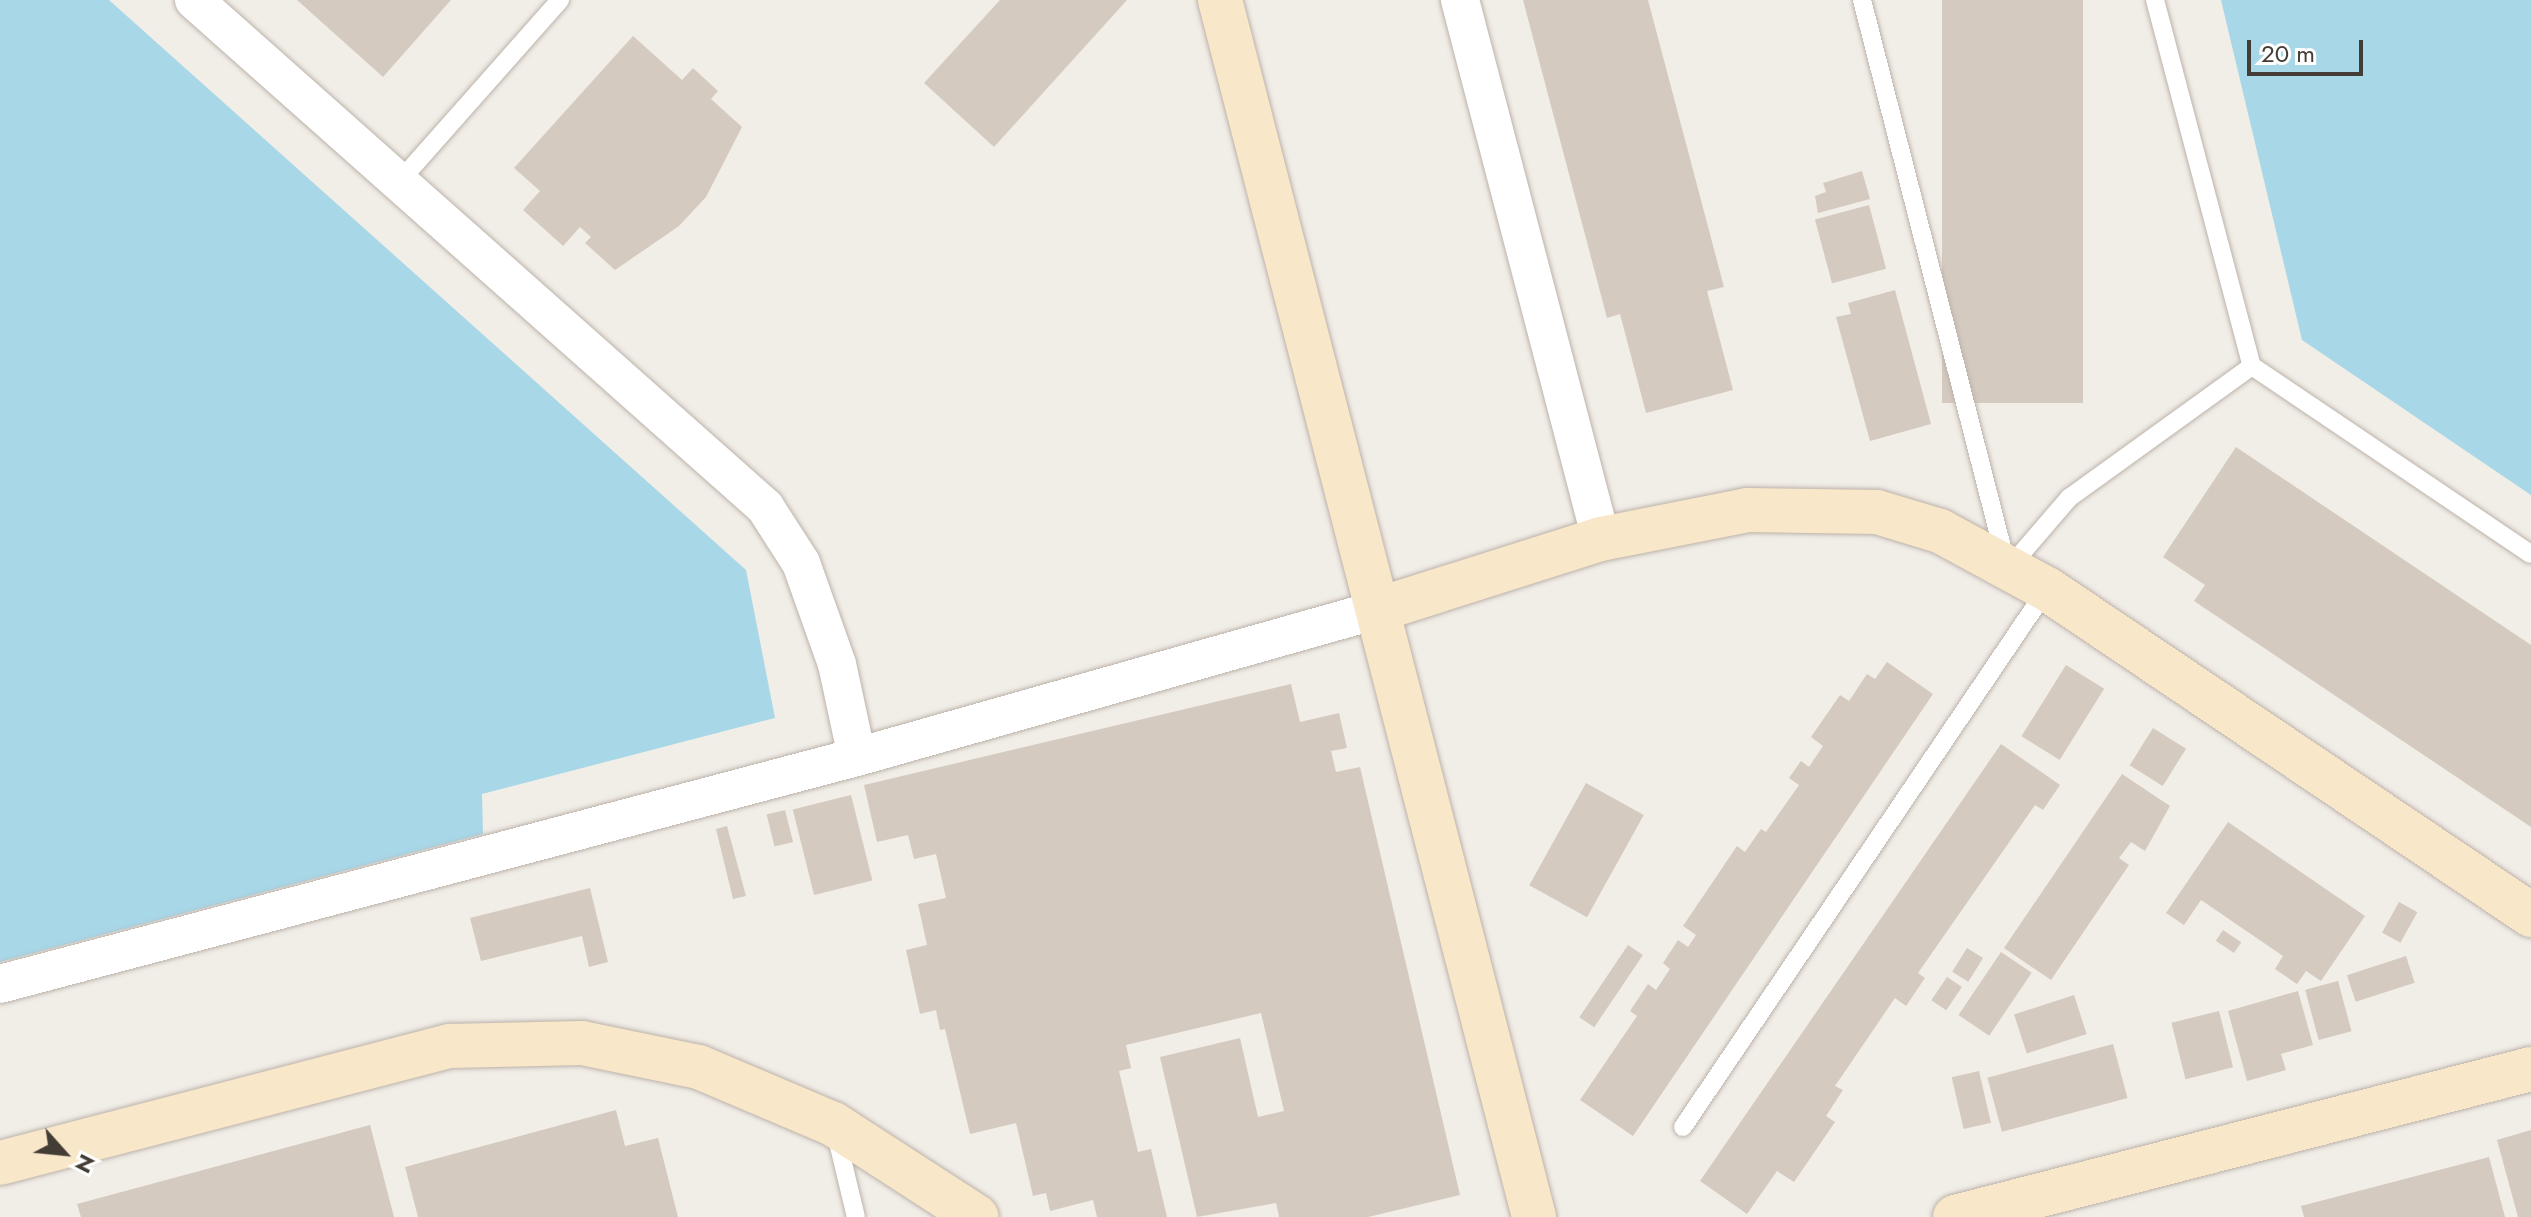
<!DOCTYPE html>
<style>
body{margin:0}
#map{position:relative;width:2531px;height:1217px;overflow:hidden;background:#f1ede7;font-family:Jost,sans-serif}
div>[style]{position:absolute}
.water>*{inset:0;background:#a8d7e8}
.building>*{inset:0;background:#d5cac0;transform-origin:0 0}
.roads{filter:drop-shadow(0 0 2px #bcb3aa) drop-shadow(0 0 2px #bcb3aa)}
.lane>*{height:18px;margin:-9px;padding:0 9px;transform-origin:9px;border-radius:9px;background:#fff}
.street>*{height:38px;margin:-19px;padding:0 19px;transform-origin:19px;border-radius:19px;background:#fff}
.secondary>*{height:44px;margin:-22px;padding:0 22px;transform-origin:22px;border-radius:22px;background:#f9e7c9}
span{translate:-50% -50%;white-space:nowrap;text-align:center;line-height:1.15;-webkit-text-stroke:8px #fff;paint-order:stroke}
.north{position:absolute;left:24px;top:1113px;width:80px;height:80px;-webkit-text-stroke:6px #fff;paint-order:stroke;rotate:117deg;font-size:22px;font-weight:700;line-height:32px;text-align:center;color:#443d36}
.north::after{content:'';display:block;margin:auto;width:28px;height:36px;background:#443d36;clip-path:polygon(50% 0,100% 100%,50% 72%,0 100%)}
.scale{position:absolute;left:2247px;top:40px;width:116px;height:36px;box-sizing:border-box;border:4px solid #443d36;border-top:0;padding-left:10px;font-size:24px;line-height:28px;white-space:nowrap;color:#443d36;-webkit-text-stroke:6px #fff;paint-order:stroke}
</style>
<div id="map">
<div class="water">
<div style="clip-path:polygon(0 0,109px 0,746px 570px,775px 718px,482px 794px,483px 834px,0 962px)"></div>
<div style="clip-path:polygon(2221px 0,2531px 0,2531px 495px,2302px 340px)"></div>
</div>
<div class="building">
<div style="clip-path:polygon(297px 0,451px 0,383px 77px)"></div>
<div style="clip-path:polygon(1000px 0,1127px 0,994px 147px,924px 83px)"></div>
<div style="clip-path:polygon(1523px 0,1648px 0,1724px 287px,1707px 291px,1733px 390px,1646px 413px,1620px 314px,1607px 318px)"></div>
<div style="left:1942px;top:0;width:141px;height:403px"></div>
<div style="clip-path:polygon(633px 36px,682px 80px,693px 68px,718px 91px,711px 99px,742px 127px,706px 197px,679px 226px,615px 270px,585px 243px,591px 237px,580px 227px,563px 246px,523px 210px,540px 191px,514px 168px)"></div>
<div style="clip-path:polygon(1862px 171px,1870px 199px,1818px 213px,1815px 196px,1826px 192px,1823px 183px)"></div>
<div style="left:1869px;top:205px;width:66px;height:56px;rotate:75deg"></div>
<div style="clip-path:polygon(1895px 290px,1931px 424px,1870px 441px,1836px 317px,1851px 314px,1848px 303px)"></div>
<div style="clip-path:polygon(2236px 447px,2531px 645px,2531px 827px,2194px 601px,2205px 585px,2163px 557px)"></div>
<div style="clip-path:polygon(1887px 662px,1933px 694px,1633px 1136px,1580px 1100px,1637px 1016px,1630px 1011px,1648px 984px,1656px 990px,1670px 969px,1663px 963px,1678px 940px,1688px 947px,1696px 935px,1683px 926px,1737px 846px,1745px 852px,1761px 829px,1766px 832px,1799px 785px,1789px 778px,1801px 761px,1809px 767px,1823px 746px,1811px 737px,1840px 695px,1849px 701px,1867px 674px,1875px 679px)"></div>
<div style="left:2066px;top:665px;width:45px;height:84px;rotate:32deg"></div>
<div style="clip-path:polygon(1291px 684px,1300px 722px,1339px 713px,1347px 748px,1331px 751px,1336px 772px,1360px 767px,1460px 1195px,1368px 1217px,1279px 1217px,1276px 1203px,1197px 1217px,1160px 1057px,1240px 1038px,1258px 1117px,1284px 1111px,1261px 1013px,1126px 1045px,1131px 1068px,1119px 1071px,1138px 1152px,1151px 1149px,1167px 1217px,1097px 1217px,1093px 1200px,1050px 1211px,1046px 1193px,1033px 1196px,1016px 1123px,970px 1134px,945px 1029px,940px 1030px,936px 1010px,920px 1014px,906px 950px,927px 945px,918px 904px,946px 898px,936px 854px,914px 859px,908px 835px,877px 842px,864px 785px)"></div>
<div style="left:2153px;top:728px;width:39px;height:44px;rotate:32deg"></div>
<div style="clip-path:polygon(2001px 744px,2060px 785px,2043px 810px,2035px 805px,1918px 973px,1925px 978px,1906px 1006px,1895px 998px,1835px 1086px,1843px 1090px,1826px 1116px,1835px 1122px,1794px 1182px,1777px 1171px,1747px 1214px,1700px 1181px)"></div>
<div style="clip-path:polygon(2122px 774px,2170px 806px,2145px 851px,2131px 842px,2119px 858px,2129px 865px,2051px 980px,2004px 948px)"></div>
<div style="left:1586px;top:783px;width:66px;height:117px;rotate:29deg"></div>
<div style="left:851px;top:795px;width:88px;height:60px;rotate:76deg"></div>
<div style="left:785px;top:810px;width:33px;height:19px;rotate:76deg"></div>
<div style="clip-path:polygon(2228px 822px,2365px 916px,2321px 981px,2306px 971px,2297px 984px,2275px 969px,2283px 956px,2201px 900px,2184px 925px,2166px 913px)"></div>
<div style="clip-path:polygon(727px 826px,746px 896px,733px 899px,716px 829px)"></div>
<div style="clip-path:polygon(590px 888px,608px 962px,589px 967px,582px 936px,481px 961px,470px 918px)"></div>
<div style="left:2399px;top:902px;width:21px;height:35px;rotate:29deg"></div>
<div style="left:2223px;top:930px;width:22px;height:13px;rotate:34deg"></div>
<div style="left:1628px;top:945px;width:18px;height:87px;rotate:34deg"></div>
<div style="left:1967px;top:948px;width:19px;height:28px;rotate:32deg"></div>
<div style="left:2001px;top:952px;width:37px;height:76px;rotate:34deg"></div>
<div style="left:2406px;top:956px;width:28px;height:62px;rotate:72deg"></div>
<div style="left:1947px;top:977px;width:18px;height:28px;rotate:34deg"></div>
<div style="left:2338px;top:981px;width:52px;height:34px;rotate:75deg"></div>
<div style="clip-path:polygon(2298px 991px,2313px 1045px,2281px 1054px,2286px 1070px,2247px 1081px,2228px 1011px)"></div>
<div style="left:2074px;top:995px;width:41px;height:63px;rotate:72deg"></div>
<div style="left:2219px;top:1011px;width:58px;height:49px;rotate:76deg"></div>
<div style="left:2113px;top:1044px;width:56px;height:130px;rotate:75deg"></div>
<div style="left:1979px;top:1071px;width:53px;height:28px;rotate:77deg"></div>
<div style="clip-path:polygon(616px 1110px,625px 1146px,658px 1138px,678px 1217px,418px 1217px,405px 1167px)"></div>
<div style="clip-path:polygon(370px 1125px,394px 1217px,81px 1217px,77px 1204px)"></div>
<div style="clip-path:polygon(2531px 1130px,2531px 1217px,2518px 1217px,2497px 1140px)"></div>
<div style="clip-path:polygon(2489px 1157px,2505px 1217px,2304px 1217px,2301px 1206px)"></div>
</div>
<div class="roads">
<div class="lane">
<div style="left:1862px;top:0;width:581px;rotate:75.65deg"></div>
<div style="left:2155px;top:0;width:379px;rotate:75.2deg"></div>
<div style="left:2252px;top:366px;width:336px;rotate:34deg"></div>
<div style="left:399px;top:182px;width:243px;rotate:-48.5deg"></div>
<div style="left:2008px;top:569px;width:94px;rotate:-49.3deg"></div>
<div style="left:2069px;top:498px;width:226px;rotate:-35.8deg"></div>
<div style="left:1683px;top:1127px;width:650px;rotate:-55.92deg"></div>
<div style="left:836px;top:1134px;width:85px;rotate:76.5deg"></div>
</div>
<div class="street">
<div style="left:194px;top:0;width:764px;rotate:41.6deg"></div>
<div style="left:765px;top:507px;width:67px;rotate:57.3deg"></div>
<div style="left:801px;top:563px;width:107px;rotate:70.4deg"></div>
<div style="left:837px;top:664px;width:95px;rotate:77.9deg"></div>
<div style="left:857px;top:757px;width:544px;rotate:-15.8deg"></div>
<div style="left:1460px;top:0;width:557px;rotate:75.34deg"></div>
<div style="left:0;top:984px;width:887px;rotate:-14.84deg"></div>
</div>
<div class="secondary">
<div style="left:1220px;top:0;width:1257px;rotate:75.53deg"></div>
<div style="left:1380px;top:609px;width:232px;rotate:-17.6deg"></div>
<div style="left:1601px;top:539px;width:149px;rotate:-11.2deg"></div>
<div style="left:1747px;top:510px;width:130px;rotate:0.9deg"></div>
<div style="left:1877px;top:512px;width:66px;rotate:16.8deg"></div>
<div style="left:1940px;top:531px;width:122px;rotate:28.5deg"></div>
<div style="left:2047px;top:589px;width:584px;rotate:33.96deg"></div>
<div style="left:0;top:1163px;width:465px;rotate:-14.6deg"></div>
<div style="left:450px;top:1046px;width:132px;rotate:-1.3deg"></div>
<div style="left:582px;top:1043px;width:119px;rotate:11.6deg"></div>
<div style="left:699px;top:1067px;width:146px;rotate:23deg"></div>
<div style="left:833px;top:1124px;width:171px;rotate:32.9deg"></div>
<div style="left:1955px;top:1217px;width:595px;rotate:-14.41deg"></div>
</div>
</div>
<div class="north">N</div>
<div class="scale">20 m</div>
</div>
